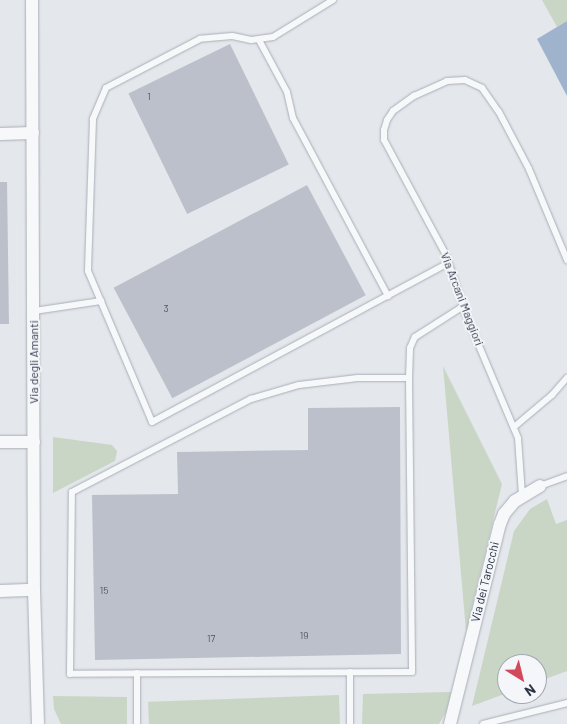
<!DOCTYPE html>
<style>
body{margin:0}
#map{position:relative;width:567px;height:724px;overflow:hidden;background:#e4e7ec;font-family:Barlow,sans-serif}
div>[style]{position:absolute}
.green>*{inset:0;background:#c9d6c5;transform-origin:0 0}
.water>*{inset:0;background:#9fb4cc}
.building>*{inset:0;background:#bbc0ca;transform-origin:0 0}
.roads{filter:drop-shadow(0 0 1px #a9aeb7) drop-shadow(0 0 1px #a9aeb7)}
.service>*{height:6px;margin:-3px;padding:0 3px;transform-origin:3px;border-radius:3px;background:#f7f8fa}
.minor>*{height:12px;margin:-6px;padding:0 6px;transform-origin:6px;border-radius:6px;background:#f7f8fa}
span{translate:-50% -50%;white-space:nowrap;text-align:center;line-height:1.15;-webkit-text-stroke:4px #f4f6f9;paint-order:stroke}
.number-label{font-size:10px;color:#4f5766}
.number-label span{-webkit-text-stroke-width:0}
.street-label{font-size:12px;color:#2b3445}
.north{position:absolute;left:497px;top:654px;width:50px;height:50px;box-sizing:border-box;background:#f4f6f9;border:1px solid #a4a8b1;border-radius:50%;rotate:144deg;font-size:14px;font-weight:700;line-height:20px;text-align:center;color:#2b3445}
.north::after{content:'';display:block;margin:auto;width:18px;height:22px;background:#d1495b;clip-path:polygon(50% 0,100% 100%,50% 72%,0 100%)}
</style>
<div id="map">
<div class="green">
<div style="clip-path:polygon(542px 0,567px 0,567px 21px,557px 27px)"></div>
<div style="clip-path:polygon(443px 366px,502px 484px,466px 631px)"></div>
<div style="clip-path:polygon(53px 437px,112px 445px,117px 451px,115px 461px,53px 493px)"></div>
<div style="clip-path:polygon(547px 499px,556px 524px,567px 520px,567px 671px,537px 682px,537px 664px,507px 664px,507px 693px,472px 706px,514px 531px,530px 509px)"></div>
<div style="clip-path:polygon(451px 692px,447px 710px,439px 724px,362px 724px,363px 694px)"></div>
<div style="left:339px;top:695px;width:29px;height:191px;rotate:88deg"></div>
<div style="clip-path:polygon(53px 696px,127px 697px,127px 724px,61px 724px,54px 709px)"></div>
</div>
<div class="water">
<div style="clip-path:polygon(567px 21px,567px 96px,537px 39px)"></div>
</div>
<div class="building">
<div style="left:230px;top:44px;width:134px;height:113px;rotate:64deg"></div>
<div style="clip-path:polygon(0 182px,7px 182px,9px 324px,0 324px)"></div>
<div style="left:307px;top:185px;width:125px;height:219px;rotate:62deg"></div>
<div style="clip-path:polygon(400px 407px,401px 654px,95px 660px,92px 495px,178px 494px,177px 452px,308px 450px,308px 408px)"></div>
</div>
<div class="roads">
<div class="service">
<div style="left:333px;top:0;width:70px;rotate:148.3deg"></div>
<div style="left:273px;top:37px;width:22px;rotate:172deg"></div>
<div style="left:251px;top:40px;width:19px;rotate:-168deg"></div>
<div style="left:232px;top:36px;width:32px;rotate:175deg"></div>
<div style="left:200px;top:39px;width:106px;rotate:152.5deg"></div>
<div style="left:106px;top:88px;width:34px;rotate:113deg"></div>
<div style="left:93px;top:119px;width:152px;rotate:91.9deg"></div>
<div style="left:88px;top:271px;width:164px;rotate:67deg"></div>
<div style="left:152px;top:422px;width:336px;rotate:-28.2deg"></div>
<div style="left:259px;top:40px;width:59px;rotate:61.7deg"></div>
<div style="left:287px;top:92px;width:27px;rotate:77deg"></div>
<div style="left:293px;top:118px;width:202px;rotate:61.9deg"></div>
<div style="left:34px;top:311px;width:68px;rotate:-8.5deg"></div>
<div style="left:358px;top:378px;width:51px"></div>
<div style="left:409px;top:378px;width:294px;rotate:89.4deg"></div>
<div style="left:412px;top:672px;width:342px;rotate:179.7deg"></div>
<div style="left:70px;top:674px;width:182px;rotate:-89.4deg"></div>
<div style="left:72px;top:492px;width:202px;rotate:-27.5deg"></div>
<div style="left:251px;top:399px;width:50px;rotate:-16.3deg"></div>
<div style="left:299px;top:385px;width:59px;rotate:-6.8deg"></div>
<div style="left:409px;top:378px;width:30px;rotate:-88deg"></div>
<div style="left:410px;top:348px;width:12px;rotate:-66deg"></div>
<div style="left:415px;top:337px;width:56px;rotate:-32.6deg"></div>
<div style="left:514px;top:427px;width:50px;rotate:-40.1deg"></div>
<div style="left:552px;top:395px;width:23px;rotate:-49deg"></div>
<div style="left:540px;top:486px;width:29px;rotate:-20deg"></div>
<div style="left:522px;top:495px;width:57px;rotate:-94deg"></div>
<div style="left:518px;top:438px;width:134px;rotate:-112.9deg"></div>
<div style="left:466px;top:315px;width:63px;rotate:-108.4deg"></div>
<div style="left:446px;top:255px;width:131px;rotate:-118.3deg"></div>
<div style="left:384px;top:140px;width:10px;rotate:-90deg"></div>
<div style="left:384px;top:130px;width:10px;rotate:-73deg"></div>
<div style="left:387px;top:120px;width:11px;rotate:-56deg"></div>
<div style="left:393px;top:111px;width:26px;rotate:-36deg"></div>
<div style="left:414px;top:96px;width:36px;rotate:-24deg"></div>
<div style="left:447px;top:81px;width:18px;rotate:-3deg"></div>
<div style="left:465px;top:80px;width:19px;rotate:25deg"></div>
<div style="left:482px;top:88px;width:29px;rotate:55deg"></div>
<div style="left:499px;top:112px;width:64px;rotate:62.2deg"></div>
<div style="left:529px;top:169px;width:99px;rotate:67.3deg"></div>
<div style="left:137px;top:724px;width:51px;rotate:-90deg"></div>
<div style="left:350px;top:724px;width:52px;rotate:-90deg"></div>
<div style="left:483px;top:724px;width:87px;rotate:-14deg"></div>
</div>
<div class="minor">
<div style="left:32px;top:0;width:590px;rotate:89.81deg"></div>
<div style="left:34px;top:590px;width:134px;rotate:88.3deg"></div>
<div style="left:0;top:134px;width:33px;rotate:-2deg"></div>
<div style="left:0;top:442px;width:34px"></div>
<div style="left:0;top:591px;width:34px;rotate:-2deg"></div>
<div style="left:450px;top:724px;width:206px;rotate:-76deg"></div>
<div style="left:500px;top:524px;width:11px;rotate:-68deg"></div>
<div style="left:504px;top:514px;width:17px;rotate:-50deg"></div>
<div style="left:515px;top:501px;width:29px;rotate:-31deg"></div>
</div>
</div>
<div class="number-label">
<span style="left:149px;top:97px">1</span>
<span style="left:166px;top:309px">3</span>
<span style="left:104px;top:591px">15</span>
<span style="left:304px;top:636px">19</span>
<span style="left:211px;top:639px">17</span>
</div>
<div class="street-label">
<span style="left:462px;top:299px;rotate:69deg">Via Arcani Maggiori</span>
<span style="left:34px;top:362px;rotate:-90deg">Via degli Amanti</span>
<span style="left:485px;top:582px;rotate:-76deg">Via dei Tarocchi</span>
</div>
<div class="north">N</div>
</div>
